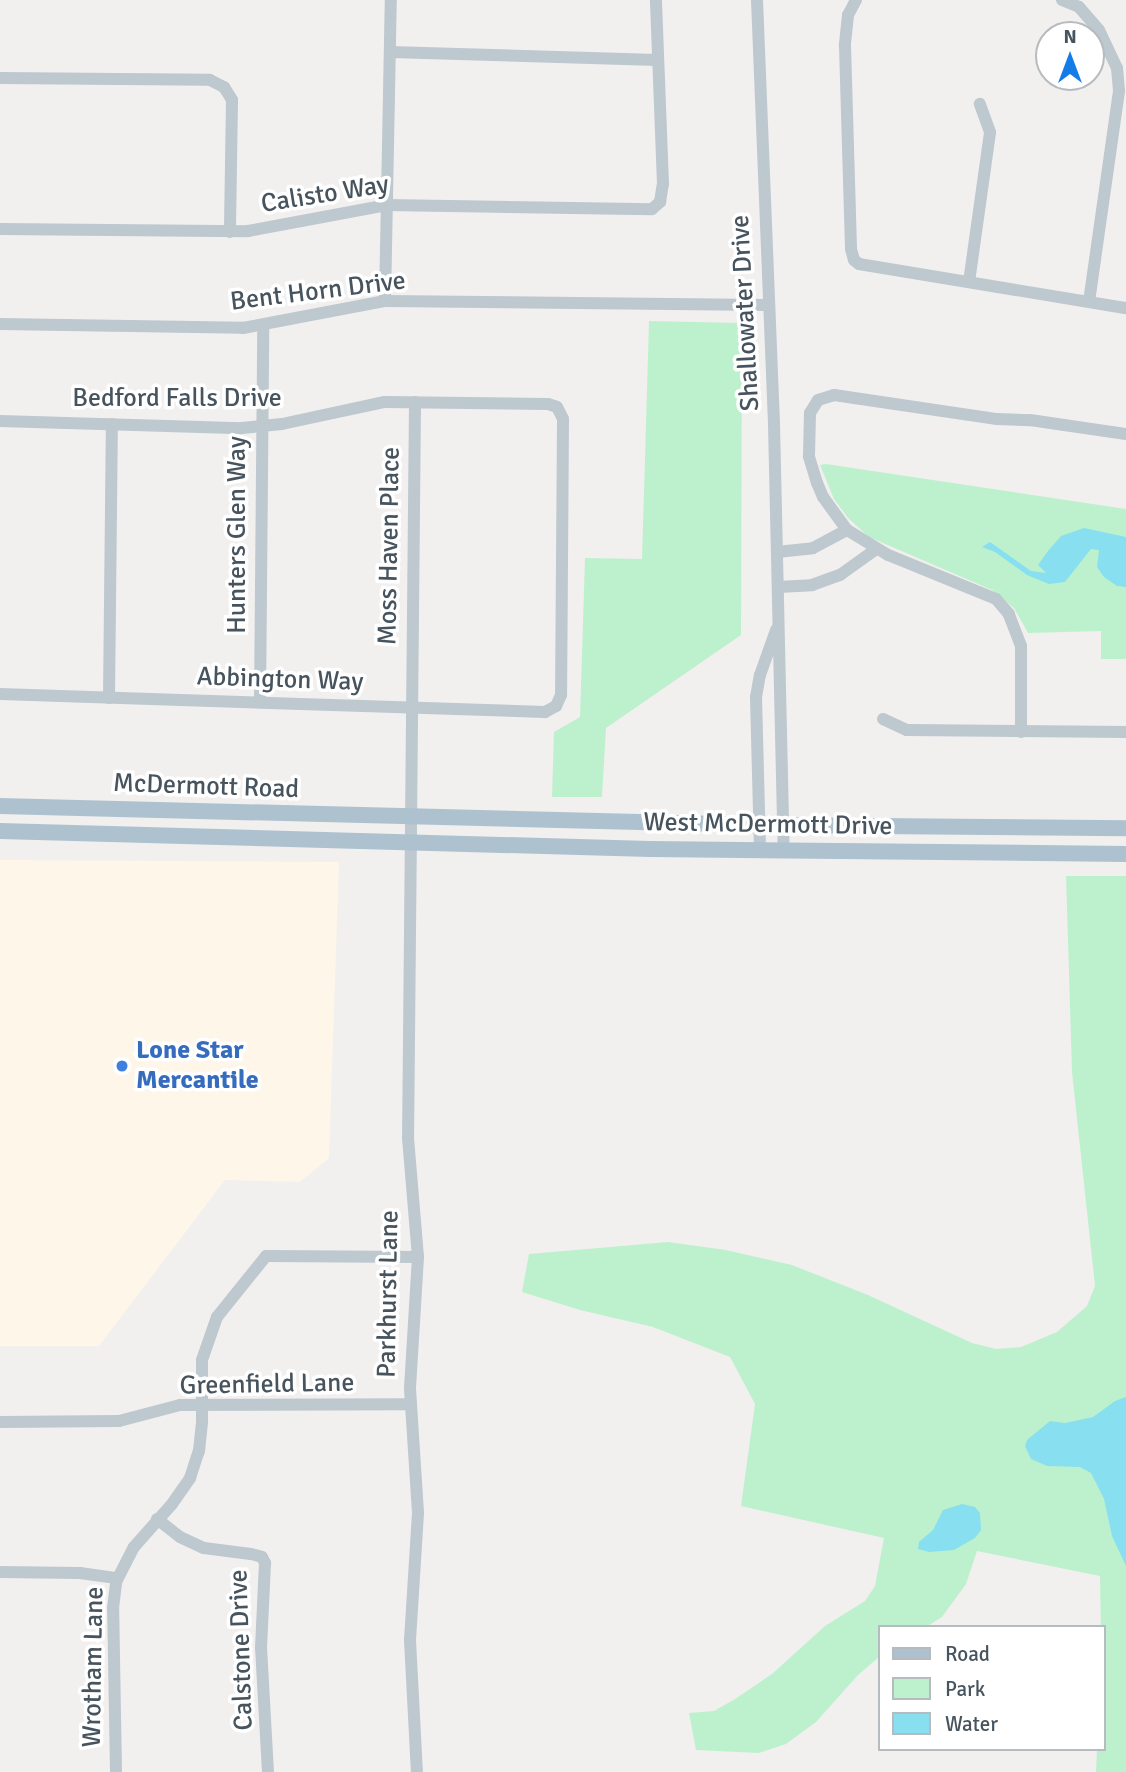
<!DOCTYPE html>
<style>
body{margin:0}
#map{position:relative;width:1126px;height:1772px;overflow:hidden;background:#f2efef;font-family:Signika,sans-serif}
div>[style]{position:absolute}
.commercial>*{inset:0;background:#fdf6e9}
.green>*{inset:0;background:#bdf1ce}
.water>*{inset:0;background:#88dfef}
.minor>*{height:12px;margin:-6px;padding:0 6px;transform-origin:6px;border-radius:6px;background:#bdc8cf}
.major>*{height:16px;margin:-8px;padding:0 8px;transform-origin:8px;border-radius:8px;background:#aec1cf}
.dots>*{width:19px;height:19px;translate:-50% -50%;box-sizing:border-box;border:4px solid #fff;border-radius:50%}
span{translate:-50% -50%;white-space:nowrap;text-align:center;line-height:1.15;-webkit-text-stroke:7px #fff;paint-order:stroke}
.street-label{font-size:26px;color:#47545e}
.shop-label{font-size:26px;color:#366cbe;font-weight:700}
.left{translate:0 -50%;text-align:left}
.legend{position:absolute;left:878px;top:1625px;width:228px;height:126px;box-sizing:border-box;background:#fff;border:2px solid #b5bbbf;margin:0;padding:9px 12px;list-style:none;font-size:21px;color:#47545e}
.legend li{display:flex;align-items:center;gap:14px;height:35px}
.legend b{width:35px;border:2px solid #b5bbbf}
.north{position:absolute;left:1035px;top:21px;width:70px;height:70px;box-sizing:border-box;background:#fff;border:2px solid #b5bbbf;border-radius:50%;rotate:0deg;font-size:19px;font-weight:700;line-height:28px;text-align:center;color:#47545e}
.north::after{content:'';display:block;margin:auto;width:24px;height:32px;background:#137ce8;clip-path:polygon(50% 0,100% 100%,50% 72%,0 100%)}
</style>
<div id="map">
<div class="commercial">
<div style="clip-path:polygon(0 860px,339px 862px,329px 1158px,300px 1182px,225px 1180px,99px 1346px,0 1346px)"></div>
</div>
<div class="green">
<div style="clip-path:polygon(649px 321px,742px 323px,741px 635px,606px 728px,602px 797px,552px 797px,554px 732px,580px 717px,585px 558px,642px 559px)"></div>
<div style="clip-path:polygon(826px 464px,1126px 509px,1126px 659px,1101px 659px,1101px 631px,1028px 633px,1014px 608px,992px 590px,869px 537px,848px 518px,834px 499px,820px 465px)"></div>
<div style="clip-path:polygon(1066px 876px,1126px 876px,1126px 1772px,1096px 1772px,1097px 1749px,1103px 1749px,1100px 1576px,977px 1551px,966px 1584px,942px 1617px,926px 1627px,879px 1627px,879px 1657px,858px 1675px,816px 1722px,786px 1744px,759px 1753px,696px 1750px,689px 1713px,714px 1711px,735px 1699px,772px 1674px,825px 1626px,865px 1601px,875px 1586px,884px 1538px,741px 1506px,755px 1404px,730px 1357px,653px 1327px,580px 1310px,522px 1292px,529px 1254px,668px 1242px,726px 1250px,792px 1265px,868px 1295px,972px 1343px,996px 1349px,1021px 1347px,1057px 1332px,1087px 1306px,1095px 1286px,1072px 1072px)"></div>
</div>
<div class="water">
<div style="clip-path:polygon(1084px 528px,1126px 537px,1126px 587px,1117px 586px,1104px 577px,1097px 567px,1099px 550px,1091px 549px,1065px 582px,1049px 584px,1027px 575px,995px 552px,982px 547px,990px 542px,1031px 571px,1046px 573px,1038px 565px,1048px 551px,1061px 536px)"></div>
<div style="clip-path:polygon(1126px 1397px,1126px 1566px,1112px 1536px,1104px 1499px,1091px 1473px,1080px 1467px,1047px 1466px,1031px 1459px,1025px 1446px,1027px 1440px,1050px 1421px,1065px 1423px,1093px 1417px,1115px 1401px)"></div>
<div style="clip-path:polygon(962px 1504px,975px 1507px,980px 1513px,981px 1530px,975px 1538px,954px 1550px,929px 1552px,918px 1549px,919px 1542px,933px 1530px,943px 1510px)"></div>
</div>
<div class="minor">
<div style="left:757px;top:0;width:424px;rotate:87.7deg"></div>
<div style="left:774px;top:424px;width:426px;rotate:88.7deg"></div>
<div style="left:856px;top:0;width:17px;rotate:118deg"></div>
<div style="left:848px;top:15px;width:31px;rotate:96deg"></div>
<div style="left:845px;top:46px;width:203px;rotate:88.3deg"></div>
<div style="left:851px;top:249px;width:11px;rotate:75deg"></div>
<div style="left:854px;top:260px;width:6px;rotate:39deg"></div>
<div style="left:859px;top:264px;width:271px;rotate:9.4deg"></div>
<div style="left:1062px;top:0;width:18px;rotate:22deg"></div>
<div style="left:1079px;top:7px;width:30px;rotate:49deg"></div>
<div style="left:1099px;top:30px;width:42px;rotate:64.7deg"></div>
<div style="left:1117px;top:68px;width:23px;rotate:85deg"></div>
<div style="left:1119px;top:91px;width:213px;rotate:98.1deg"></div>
<div style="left:390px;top:52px;width:267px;rotate:1.7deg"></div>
<div style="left:0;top:78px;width:210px;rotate:0.5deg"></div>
<div style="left:210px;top:80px;width:16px;rotate:27deg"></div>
<div style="left:224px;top:87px;width:15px;rotate:58deg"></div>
<div style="left:232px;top:100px;width:132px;rotate:90.9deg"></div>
<div style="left:0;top:229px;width:248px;rotate:0.5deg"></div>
<div style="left:248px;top:231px;width:141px;rotate:-10.6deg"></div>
<div style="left:387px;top:205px;width:265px;rotate:0.9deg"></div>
<div style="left:652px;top:209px;width:11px;rotate:-41deg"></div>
<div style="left:660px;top:202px;width:18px;rotate:-81deg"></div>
<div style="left:663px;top:184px;width:184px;rotate:-92.2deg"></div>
<div style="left:969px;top:282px;width:151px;rotate:-82deg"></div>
<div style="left:990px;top:132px;width:30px;rotate:-110deg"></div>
<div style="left:385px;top:301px;width:301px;rotate:-88.9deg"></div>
<div style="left:0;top:324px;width:243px;rotate:0.9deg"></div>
<div style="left:243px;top:328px;width:145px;rotate:-10.8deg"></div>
<div style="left:385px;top:301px;width:382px;rotate:0.6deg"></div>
<div style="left:415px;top:402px;width:736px;rotate:90.54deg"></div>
<div style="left:408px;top:1138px;width:119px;rotate:85.2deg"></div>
<div style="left:418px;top:1257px;width:132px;rotate:93.5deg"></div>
<div style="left:410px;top:1389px;width:124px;rotate:86.3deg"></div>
<div style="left:418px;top:1513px;width:127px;rotate:93.6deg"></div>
<div style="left:410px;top:1640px;width:132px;rotate:87deg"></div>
<div style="left:0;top:421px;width:242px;rotate:1.7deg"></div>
<div style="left:242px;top:428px;width:40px;rotate:-5.7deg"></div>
<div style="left:282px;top:424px;width:105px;rotate:-12.1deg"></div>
<div style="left:385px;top:402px;width:163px;rotate:0.7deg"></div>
<div style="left:548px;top:404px;width:9px;rotate:18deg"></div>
<div style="left:557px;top:407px;width:13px;rotate:63deg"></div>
<div style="left:563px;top:419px;width:276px;rotate:90.4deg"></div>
<div style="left:561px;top:695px;width:12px;rotate:114deg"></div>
<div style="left:556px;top:706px;width:13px;rotate:151deg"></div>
<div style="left:545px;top:712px;width:545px;rotate:-178.11deg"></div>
<div style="left:777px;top:552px;width:36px;rotate:-6deg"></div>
<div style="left:813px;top:548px;width:38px;rotate:-28deg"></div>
<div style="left:778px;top:587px;width:34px;rotate:-3deg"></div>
<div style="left:812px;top:585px;width:30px;rotate:-20deg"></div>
<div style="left:840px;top:575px;width:44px;rotate:-35.8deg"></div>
<div style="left:109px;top:698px;width:274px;rotate:-89.4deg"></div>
<div style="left:260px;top:702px;width:375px;rotate:-89.5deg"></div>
<div style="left:883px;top:719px;width:26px;rotate:25deg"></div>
<div style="left:907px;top:730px;width:219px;rotate:0.5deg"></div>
<div style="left:1021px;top:732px;width:86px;rotate:-90deg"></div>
<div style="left:1021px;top:646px;width:34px;rotate:-111deg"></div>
<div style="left:1009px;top:614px;width:20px;rotate:-131deg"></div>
<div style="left:996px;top:599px;width:117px;rotate:-157.8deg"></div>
<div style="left:888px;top:555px;width:48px;rotate:-148.6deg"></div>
<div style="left:847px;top:530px;width:41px;rotate:-126deg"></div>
<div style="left:823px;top:497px;width:15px;rotate:-113deg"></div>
<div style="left:817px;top:483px;width:28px;rotate:-107deg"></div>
<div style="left:809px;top:456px;width:43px;rotate:-88.7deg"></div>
<div style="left:810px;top:413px;width:15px;rotate:-58deg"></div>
<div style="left:818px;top:400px;width:17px;rotate:-17deg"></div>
<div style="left:834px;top:395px;width:165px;rotate:8.4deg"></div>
<div style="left:997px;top:419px;width:33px;rotate:2deg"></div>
<div style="left:1030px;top:420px;width:97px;rotate:8.3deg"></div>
<div style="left:760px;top:850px;width:153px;rotate:-91.5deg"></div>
<div style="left:756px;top:697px;width:22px;rotate:-80deg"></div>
<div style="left:760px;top:675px;width:48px;rotate:-70.4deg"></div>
<div style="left:0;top:1422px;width:119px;rotate:-0.5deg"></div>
<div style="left:119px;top:1421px;width:63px;rotate:-14.7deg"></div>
<div style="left:180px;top:1405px;width:231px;rotate:-0.2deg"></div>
<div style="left:157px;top:1519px;width:29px;rotate:38deg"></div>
<div style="left:180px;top:1537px;width:26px;rotate:25deg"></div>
<div style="left:204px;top:1548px;width:47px;rotate:7.3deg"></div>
<div style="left:251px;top:1554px;width:11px;rotate:15deg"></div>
<div style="left:262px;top:1557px;width:7px;rotate:63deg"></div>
<div style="left:265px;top:1563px;width:84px;rotate:92.7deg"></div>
<div style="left:261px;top:1647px;width:125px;rotate:86.8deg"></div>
<div style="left:0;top:1572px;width:80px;rotate:0.7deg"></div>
<div style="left:80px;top:1573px;width:37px;rotate:8deg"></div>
<div style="left:116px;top:1772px;width:164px;rotate:-91deg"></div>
<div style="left:113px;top:1608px;width:26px;rotate:-83deg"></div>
<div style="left:116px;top:1582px;width:39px;rotate:-63deg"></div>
<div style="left:134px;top:1547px;width:57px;rotate:-48.5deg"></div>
<div style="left:172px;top:1504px;width:32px;rotate:-55deg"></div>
<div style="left:190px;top:1478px;width:28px;rotate:-72deg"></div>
<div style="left:199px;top:1451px;width:30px;rotate:-84deg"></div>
<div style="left:202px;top:1421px;width:61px;rotate:-90deg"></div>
<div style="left:202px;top:1360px;width:46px;rotate:-70.8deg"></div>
<div style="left:217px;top:1317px;width:78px;rotate:-51.2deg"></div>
<div style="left:266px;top:1256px;width:152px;rotate:0.4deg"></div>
</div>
<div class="major">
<div style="left:0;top:806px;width:760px;rotate:1.43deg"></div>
<div style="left:760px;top:825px;width:366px;rotate:0.5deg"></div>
<div style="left:0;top:831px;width:650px;rotate:1.59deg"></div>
<div style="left:650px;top:849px;width:476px;rotate:0.6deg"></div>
</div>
<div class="dots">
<div style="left:122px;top:1066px;background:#3f7fe0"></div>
</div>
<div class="street-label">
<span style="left:325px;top:195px;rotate:-9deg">Calisto Way</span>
<span style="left:318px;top:292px;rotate:-7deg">Bent Horn Drive</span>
<span style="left:746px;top:313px;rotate:-93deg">Shallowater Drive</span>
<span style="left:177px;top:399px">Bedford Falls Drive</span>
<span style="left:238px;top:535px;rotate:-90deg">Hunters Glen Way</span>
<span style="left:390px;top:546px;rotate:-89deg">Moss Haven Place</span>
<span style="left:280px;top:680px;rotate:2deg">Abbington Way</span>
<span style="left:206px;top:787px;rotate:2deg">McDermott Road</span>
<span style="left:768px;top:825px;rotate:1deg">West McDermott Drive</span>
<span style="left:389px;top:1294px;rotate:-89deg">Parkhurst Lane</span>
<span style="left:267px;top:1385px;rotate:-1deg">Greenfield Lane</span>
<span style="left:242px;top:1650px;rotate:-92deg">Calstone Drive</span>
<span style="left:94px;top:1667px;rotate:-89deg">Wrotham Lane</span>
</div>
<div class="shop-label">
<span class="left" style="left:136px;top:1066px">Lone Star<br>Mercantile</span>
</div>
<ul class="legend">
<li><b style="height:9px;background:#aec1cf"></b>Road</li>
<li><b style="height:19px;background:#bdf1ce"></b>Park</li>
<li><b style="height:19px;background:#88dfef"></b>Water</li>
</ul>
<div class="north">N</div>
</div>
